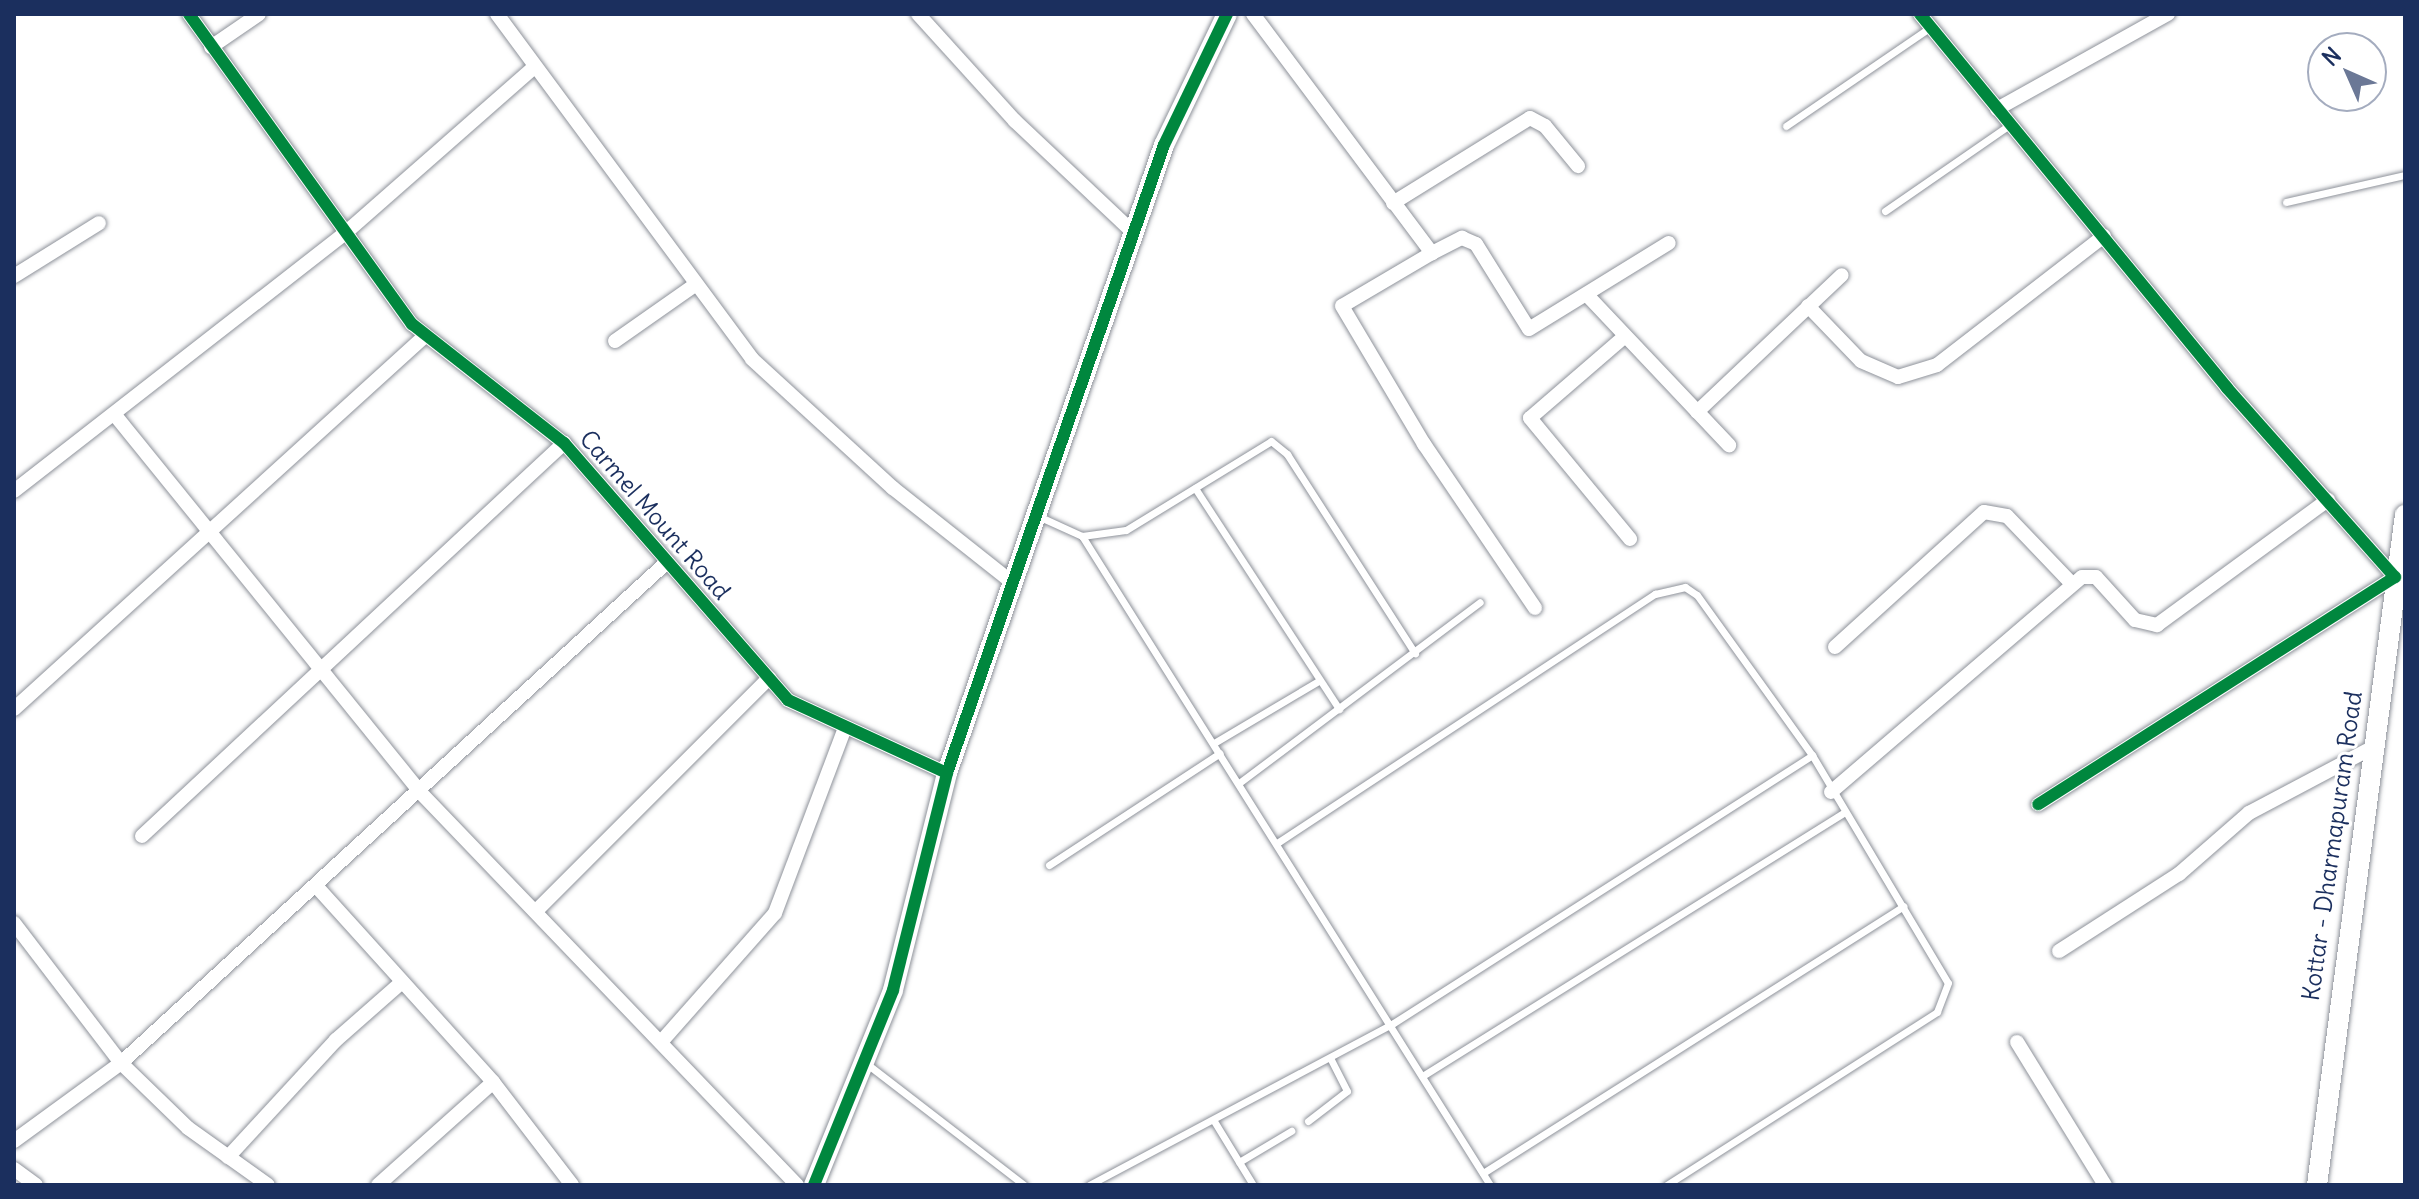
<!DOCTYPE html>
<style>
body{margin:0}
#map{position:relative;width:2419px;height:1199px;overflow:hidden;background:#fff;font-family:Delius,sans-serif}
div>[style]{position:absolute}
.roads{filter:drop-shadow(0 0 2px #8e929a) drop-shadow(0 0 2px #8e929a)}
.lane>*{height:7px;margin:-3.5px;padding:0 3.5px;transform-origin:3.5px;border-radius:3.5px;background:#fff}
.street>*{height:14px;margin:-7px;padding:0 7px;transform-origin:7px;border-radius:7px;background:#fff}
.secondary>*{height:20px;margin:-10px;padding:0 10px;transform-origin:10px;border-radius:10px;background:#fff}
.cycleway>*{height:12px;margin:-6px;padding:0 6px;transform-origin:6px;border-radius:6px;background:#00873e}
span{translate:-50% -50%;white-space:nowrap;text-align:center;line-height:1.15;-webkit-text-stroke:6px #fff;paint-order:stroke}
.street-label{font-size:24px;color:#1b2f5e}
.frame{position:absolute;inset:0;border:16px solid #1b2f5e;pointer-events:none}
.north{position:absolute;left:2307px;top:32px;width:80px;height:80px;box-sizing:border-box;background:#fff;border:2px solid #a4acbf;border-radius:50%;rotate:315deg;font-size:22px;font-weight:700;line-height:32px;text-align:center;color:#1b2f5e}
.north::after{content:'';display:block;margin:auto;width:28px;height:36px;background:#6b7896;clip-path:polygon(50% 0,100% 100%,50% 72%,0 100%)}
</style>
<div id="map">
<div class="roads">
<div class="lane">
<div style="left:1786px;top:126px;width:173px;rotate:-34.4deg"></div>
<div style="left:2286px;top:202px;width:122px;rotate:-12.8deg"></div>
<div style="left:1885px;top:211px;width:151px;rotate:-34.7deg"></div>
<div style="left:1195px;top:488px;width:264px;rotate:56.9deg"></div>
<div style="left:1038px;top:516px;width:48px;rotate:24.4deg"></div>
<div style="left:1082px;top:536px;width:44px;rotate:-7.8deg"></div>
<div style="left:1126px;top:530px;width:170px;rotate:-31.5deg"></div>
<div style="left:1271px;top:441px;width:21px;rotate:39deg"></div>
<div style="left:1287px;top:454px;width:237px;rotate:57.3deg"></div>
<div style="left:1082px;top:536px;width:767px;rotate:57.84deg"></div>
<div style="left:1214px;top:743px;width:123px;rotate:-30.7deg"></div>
<div style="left:1239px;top:783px;width:301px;rotate:-36.9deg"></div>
<div style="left:1277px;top:843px;width:453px;rotate:-33.4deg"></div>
<div style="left:1655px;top:594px;width:31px;rotate:-13deg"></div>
<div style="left:1685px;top:587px;width:14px;rotate:34deg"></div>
<div style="left:1697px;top:595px;width:197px;rotate:54.3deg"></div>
<div style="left:1812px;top:755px;width:265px;rotate:59.2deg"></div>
<div style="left:1948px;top:983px;width:31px;rotate:111deg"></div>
<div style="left:1937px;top:1012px;width:321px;rotate:147.4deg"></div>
<div style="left:1049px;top:865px;width:204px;rotate:-33.2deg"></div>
<div style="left:867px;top:1064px;width:198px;rotate:37.6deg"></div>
<div style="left:1424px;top:1075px;width:493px;rotate:-32deg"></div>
<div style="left:1214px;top:1121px;width:75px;rotate:58.6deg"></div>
<div style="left:1308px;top:1121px;width:49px;rotate:-37.6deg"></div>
<div style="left:1347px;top:1091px;width:37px;rotate:-117deg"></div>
<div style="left:1239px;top:1162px;width:61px;rotate:-30.8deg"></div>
<div style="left:1483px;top:1173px;width:498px;rotate:-32.4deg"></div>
<div style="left:1089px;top:1185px;width:343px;rotate:-28deg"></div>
<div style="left:1392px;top:1024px;width:499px;rotate:-32.6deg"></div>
</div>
<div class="street">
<div style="left:189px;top:14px;width:382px;rotate:54.3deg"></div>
<div style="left:412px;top:324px;width:193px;rotate:38.1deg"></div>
<div style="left:564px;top:443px;width:341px;rotate:48.9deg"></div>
<div style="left:788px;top:700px;width:175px;rotate:24.7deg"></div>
<div style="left:497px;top:14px;width:429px;rotate:53.5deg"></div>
<div style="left:752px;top:359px;width:191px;rotate:42.5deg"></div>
<div style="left:893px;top:488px;width:153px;rotate:38.4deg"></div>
<div style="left:918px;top:14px;width:144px;rotate:47.8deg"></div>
<div style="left:1015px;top:121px;width:163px;rotate:43.3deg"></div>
<div style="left:1253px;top:14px;width:299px;rotate:53.2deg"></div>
<div style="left:1432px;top:253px;width:104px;rotate:149.5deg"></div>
<div style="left:1342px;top:306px;width:161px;rotate:59.3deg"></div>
<div style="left:1424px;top:444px;width:198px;rotate:55.9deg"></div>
<div style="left:1920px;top:14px;width:484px;rotate:50.6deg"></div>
<div style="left:2227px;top:388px;width:253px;rotate:48.4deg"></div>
<div style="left:2395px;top:577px;width:423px;rotate:147.5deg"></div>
<div style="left:211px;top:47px;width:58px;rotate:-34.5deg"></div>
<div style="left:1997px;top:109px;width:196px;rotate:-29.1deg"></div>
<div style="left:1393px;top:203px;width:161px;rotate:-31.8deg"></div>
<div style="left:1530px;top:118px;width:17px;rotate:28deg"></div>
<div style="left:1545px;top:126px;width:52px;rotate:50.5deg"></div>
<div style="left:1432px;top:253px;width:34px;rotate:-27deg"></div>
<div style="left:1462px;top:238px;width:15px;rotate:23deg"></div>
<div style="left:1476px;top:244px;width:100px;rotate:58.1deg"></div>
<div style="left:1529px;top:329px;width:164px;rotate:-31.6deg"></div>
<div style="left:14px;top:276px;width:100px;rotate:-31.9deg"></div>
<div style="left:1587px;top:295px;width:207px;rotate:46.6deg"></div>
<div style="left:1808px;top:306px;width:76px;rotate:46.1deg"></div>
<div style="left:1861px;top:361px;width:40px;rotate:23.4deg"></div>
<div style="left:1898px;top:377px;width:41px;rotate:-17.1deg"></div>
<div style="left:1937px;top:365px;width:211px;rotate:-37.7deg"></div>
<div style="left:1624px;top:337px;width:124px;rotate:139.2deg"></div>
<div style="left:1530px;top:418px;width:157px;rotate:50.4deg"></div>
<div style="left:615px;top:341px;width:94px;rotate:-35deg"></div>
<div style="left:1697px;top:412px;width:199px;rotate:-43.4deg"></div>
<div style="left:115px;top:415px;width:484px;rotate:51deg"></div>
<div style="left:419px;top:791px;width:546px;rotate:46.19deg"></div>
<div style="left:14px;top:491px;width:417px;rotate:-37.9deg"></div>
<div style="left:343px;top:235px;width:253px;rotate:-41.3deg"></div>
<div style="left:1835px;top:647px;width:201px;rotate:-42.2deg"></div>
<div style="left:1984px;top:512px;width:23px;rotate:10deg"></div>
<div style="left:2007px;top:516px;width:94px;rotate:46.3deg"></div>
<div style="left:14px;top:709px;width:556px;rotate:-42.23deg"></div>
<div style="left:1831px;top:792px;width:330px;rotate:-40.6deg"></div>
<div style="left:2082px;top:577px;width:14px"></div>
<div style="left:2096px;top:577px;width:58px;rotate:47.8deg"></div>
<div style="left:2135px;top:620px;width:23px;rotate:13deg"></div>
<div style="left:2157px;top:625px;width:212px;rotate:-36.2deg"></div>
<div style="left:142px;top:836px;width:577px;rotate:-42.96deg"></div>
<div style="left:317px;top:887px;width:263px;rotate:47.9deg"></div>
<div style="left:493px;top:1082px;width:130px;rotate:52.5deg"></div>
<div style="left:538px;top:909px;width:327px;rotate:-45deg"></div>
<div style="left:14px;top:923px;width:176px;rotate:52.6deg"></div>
<div style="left:121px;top:1063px;width:93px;rotate:44.1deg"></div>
<div style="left:188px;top:1128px;width:98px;rotate:35.5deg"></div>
<div style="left:2059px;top:951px;width:143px;rotate:-32.7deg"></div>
<div style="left:2179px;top:874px;width:93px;rotate:-41.1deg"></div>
<div style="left:2249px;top:813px;width:139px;rotate:-27.9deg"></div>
<div style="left:661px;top:1042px;width:172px;rotate:-48.5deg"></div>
<div style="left:775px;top:913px;width:196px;rotate:-69.3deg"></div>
<div style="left:2017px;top:1042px;width:168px;rotate:58.4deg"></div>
<div style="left:14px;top:1141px;width:132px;rotate:-36.1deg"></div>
<div style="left:121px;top:1063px;width:741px;rotate:-42.54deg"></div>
<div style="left:228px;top:1157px;width:159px;rotate:-47.3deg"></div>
<div style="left:336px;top:1040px;width:88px;rotate:-41.3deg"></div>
<div style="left:14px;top:1169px;width:27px;rotate:36deg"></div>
<div style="left:378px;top:1185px;width:154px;rotate:-41.8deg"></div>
</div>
<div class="secondary">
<div style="left:814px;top:1185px;width:210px;rotate:-67.9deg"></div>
<div style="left:893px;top:990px;width:224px;rotate:-76deg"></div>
<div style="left:947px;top:773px;width:664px;rotate:-70.94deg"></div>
<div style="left:1164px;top:145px;width:145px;rotate:-64.3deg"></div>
<div style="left:2317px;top:1185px;width:676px;rotate:-82.52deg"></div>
</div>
</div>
<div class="cycleway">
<div style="left:189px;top:14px;width:382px;rotate:54.3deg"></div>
<div style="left:412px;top:324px;width:193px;rotate:38.1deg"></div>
<div style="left:564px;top:443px;width:341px;rotate:48.9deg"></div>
<div style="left:788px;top:700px;width:175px;rotate:24.7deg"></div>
<div style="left:1920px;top:14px;width:484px;rotate:50.6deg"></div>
<div style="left:2227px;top:388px;width:253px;rotate:48.4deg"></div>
<div style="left:2395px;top:577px;width:423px;rotate:147.5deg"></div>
<div style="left:814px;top:1185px;width:210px;rotate:-67.9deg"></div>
<div style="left:893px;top:990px;width:224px;rotate:-76deg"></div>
<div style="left:947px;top:773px;width:664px;rotate:-70.94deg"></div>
<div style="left:1164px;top:145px;width:145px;rotate:-64.3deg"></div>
</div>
<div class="street-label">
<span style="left:655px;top:515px;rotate:49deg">Carmel Mount Road</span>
<span style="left:2332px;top:846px;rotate:-82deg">Kottar - Dharmapuram Road</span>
</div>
<div class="frame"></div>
<div class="north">N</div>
</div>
